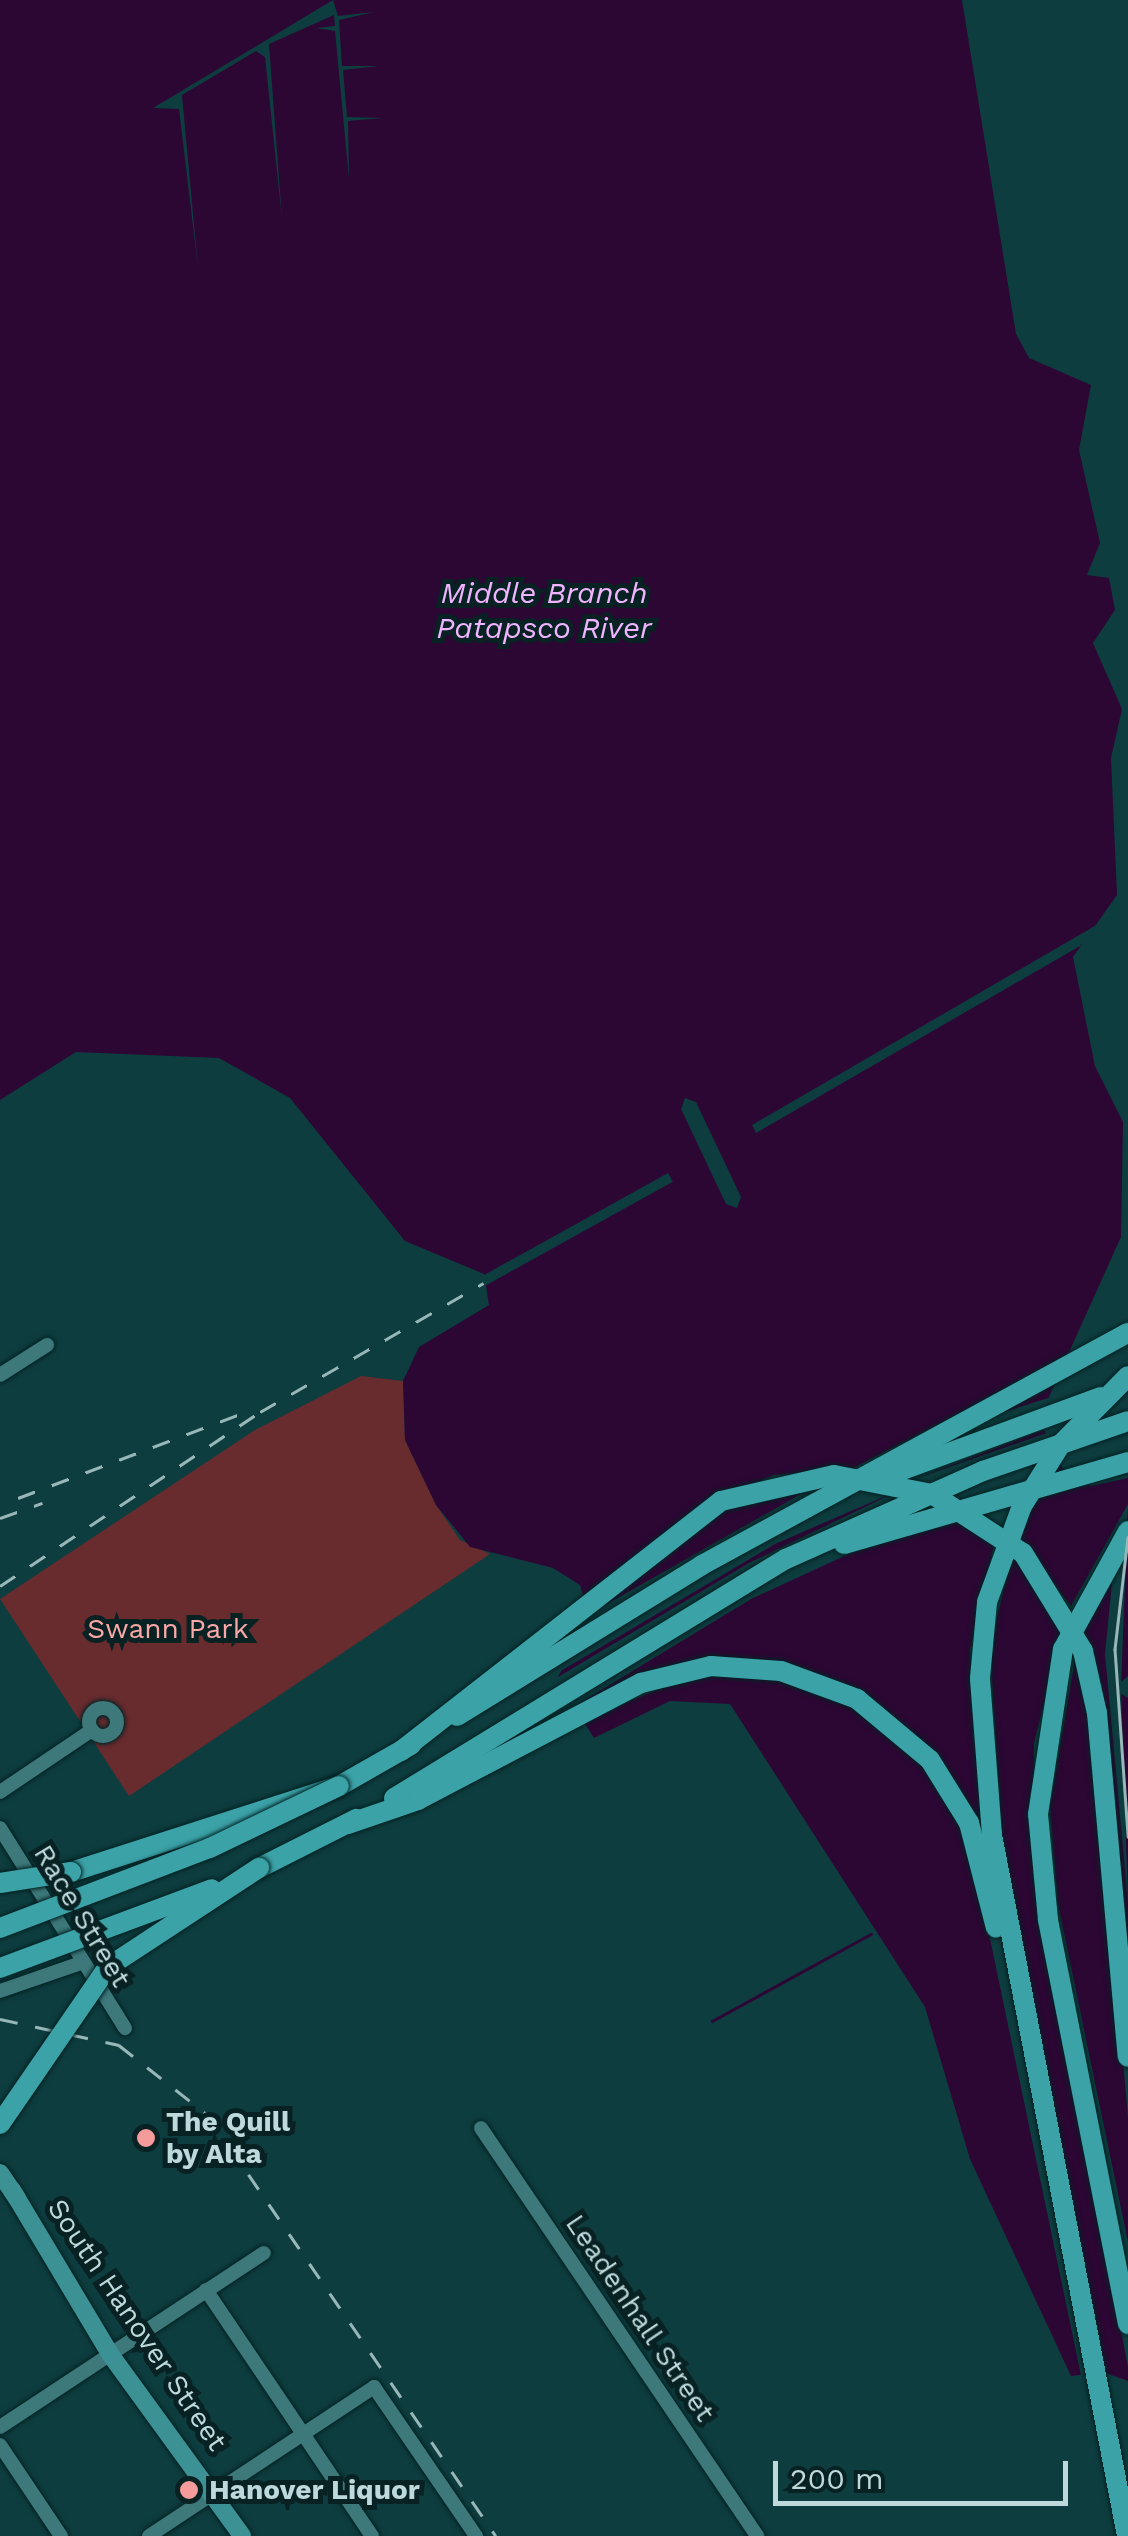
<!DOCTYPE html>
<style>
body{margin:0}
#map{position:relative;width:1128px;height:2536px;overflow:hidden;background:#0e3d3f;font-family:"Work Sans",sans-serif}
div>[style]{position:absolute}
.green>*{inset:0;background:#682b2e}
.water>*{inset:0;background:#2c0734}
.pier>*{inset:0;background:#0e3d3f;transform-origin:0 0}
.stream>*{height:2.5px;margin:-1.25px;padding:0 1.25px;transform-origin:1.25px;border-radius:1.25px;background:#2c0734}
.roads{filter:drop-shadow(0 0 2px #022223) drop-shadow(0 0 2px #022223)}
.minor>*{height:14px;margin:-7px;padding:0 7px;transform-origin:7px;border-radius:7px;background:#3d787b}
.minor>.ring{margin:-7px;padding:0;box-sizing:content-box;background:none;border:14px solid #3d787b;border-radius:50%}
.major>*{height:18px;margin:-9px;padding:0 9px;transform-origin:9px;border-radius:9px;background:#3c9195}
.highway>*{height:20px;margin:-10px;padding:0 10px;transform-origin:10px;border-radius:10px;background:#3ba2a7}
.tram>*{height:2.5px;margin:-1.25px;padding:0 1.25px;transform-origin:1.25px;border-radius:1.25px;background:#97b7b9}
.rail>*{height:2.5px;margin-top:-1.25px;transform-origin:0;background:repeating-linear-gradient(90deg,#97b7b9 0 18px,transparent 0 36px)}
.bridges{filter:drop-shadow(0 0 2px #022223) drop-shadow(0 0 2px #022223)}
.highway-bridge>*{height:20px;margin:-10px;padding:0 10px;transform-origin:10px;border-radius:10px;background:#3ba2a7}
.dots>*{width:28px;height:28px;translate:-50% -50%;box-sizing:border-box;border:5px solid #082122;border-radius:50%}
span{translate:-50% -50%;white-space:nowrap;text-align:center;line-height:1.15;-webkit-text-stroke:10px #082122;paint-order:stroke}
.park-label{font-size:28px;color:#f9a8a7}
.street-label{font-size:28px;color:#bdd9db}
.poi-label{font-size:28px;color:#bdd9db;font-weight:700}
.left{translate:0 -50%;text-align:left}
.water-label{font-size:30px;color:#f0b4ff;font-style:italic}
.scale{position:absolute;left:773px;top:2461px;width:295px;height:45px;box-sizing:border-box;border:5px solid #bdd9db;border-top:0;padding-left:12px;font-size:30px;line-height:35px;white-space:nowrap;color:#bdd9db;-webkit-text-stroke:8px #082122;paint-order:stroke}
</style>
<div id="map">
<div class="green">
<div style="clip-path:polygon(361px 1376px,403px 1381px,405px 1440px,436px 1505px,460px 1540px,490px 1554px,129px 1796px,0 1599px,255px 1430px)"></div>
</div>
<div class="water">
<div style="clip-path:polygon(0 0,962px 0,1016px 334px,1029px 358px,1091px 385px,1079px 450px,1100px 543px,1087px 575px,1109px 578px,1115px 610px,1093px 643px,1122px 709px,1111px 758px,1117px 895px,1073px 957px,1095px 1066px,1123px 1122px,1121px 1237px,1039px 1419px,1063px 1469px,1091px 1486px,1128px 1478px,1128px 1676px,1113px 1689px,1128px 1698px,1128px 2381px,1103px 2372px,1071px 2376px,970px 2159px,925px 2007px,730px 1704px,670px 1701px,594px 1738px,557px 1679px,589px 1619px,580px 1585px,553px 1568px,470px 1547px,436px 1505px,405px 1440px,403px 1381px,419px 1347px,489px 1305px,484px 1274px,405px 1241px,290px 1098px,219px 1058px,76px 1052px,0 1100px)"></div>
</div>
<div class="pier">
<div style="clip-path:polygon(333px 0,338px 16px,374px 12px,339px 20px,342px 66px,379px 66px,343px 70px,347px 117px,383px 118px,348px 121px,349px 179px,335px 31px,316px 28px,335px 26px,334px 15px,269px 44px,282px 219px,265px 57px,256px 51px,182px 95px,198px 268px,179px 109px,153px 108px)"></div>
<div style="clip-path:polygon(1112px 916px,1080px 946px,756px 1133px,752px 1125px)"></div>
<div style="clip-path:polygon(685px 1098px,696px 1102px,741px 1197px,737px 1208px,726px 1204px,681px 1109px)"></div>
<div style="left:668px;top:1173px;width:10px;height:214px;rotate:61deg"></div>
<div style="clip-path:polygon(1067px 1358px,1058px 1377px,986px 1418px,1048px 1398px,1046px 1429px,915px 1479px,1047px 1433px,1064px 1462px,1051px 1475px,1073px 1469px,1088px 1478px,1040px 1490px,1017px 1538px,1071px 1606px,1128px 1504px,1121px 1688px,1128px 1903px,1105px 1654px,1113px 1572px,1083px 1630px,1103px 1713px,1128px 1986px,1128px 2117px,1092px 1714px,1077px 1647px,1050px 1807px,1058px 1904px,1128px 2242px,1128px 2367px,1033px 1876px,1034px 1743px,1065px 1621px,1013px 1551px,990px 1647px,1002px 1841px,1107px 2378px,1082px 2380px,973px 1857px,936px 1778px,855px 1705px,783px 1677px,688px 1677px,575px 1724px,567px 1714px,690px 1664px,811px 1673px,860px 1694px,918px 1738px,982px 1842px,970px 1650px,996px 1536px,962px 1513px,866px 1546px,751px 1599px,565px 1712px,553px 1680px,749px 1563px,902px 1489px,775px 1544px,554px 1675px,584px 1617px,824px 1481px,771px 1488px,705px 1515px,583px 1614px,580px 1602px,694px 1509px,774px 1475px,851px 1469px)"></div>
</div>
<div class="stream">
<div style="left:712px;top:2021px;width:181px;rotate:-28.7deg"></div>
</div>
<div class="roads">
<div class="minor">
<div style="left:0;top:1375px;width:56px;rotate:-32.6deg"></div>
<div class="ring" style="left:89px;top:1708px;width:14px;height:14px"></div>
<div style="left:0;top:1792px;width:111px;rotate:-34deg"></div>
<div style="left:0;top:1828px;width:236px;rotate:58deg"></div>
<div style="left:0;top:1991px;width:83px;rotate:-19.1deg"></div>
<div style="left:481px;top:2128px;width:493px;rotate:55.9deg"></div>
<div style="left:206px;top:2290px;width:297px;rotate:56deg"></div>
<div style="left:0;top:2427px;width:316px;rotate:-33.4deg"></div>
<div style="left:0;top:2445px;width:110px;rotate:56.2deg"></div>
<div style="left:149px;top:2536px;width:270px;rotate:-33.5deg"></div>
<div style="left:374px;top:2387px;width:181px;rotate:55.6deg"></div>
</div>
<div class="major">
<div style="left:0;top:2173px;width:30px;rotate:56deg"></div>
<div style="left:12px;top:2190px;width:191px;rotate:59.1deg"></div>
<div style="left:110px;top:2354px;width:225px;rotate:54deg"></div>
</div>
<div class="highway">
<div style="left:889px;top:1475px;width:226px;rotate:-20.2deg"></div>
<div style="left:1128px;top:1531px;width:135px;rotate:118.8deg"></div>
<div style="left:1063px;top:1649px;width:167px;rotate:98.6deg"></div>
<div style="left:1038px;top:1814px;width:106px;rotate:84.6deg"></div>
<div style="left:1048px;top:1920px;width:412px;rotate:78.8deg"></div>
<div style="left:844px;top:1544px;width:296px;rotate:-16.1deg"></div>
<div style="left:457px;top:1716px;width:288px;rotate:-31.6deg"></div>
<div style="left:702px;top:1565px;width:485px;rotate:-28.6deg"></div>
<div style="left:401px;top:1751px;width:406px;rotate:-38deg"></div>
<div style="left:721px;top:1501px;width:116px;rotate:-13deg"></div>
<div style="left:834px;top:1475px;width:100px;rotate:11deg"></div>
<div style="left:932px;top:1494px;width:108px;rotate:33deg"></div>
<div style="left:1023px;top:1553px;width:115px;rotate:58.5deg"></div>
<div style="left:1083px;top:1651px;width:64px;rotate:77.3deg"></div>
<div style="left:1097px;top:1713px;width:345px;rotate:84.9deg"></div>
<div style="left:394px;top:1798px;width:459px;rotate:-31.4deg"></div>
<div style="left:786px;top:1559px;width:216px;rotate:-24.1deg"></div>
<div style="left:983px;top:1471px;width:153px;rotate:-19deg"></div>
<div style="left:348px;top:1824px;width:74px;rotate:-18.9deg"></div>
<div style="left:418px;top:1800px;width:252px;rotate:-27.7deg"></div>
<div style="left:641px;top:1683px;width:72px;rotate:-13.7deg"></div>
<div style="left:711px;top:1666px;width:70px;rotate:4.1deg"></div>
<div style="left:781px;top:1671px;width:81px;rotate:20.2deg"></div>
<div style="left:857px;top:1699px;width:95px;rotate:39.9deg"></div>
<div style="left:930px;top:1760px;width:74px;rotate:58.2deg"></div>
<div style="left:969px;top:1823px;width:108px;rotate:75.6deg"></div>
<div style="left:259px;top:1868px;width:109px;rotate:-26.8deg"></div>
<div style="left:71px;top:1872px;width:281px;rotate:-17.8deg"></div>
<div style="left:339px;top:1786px;width:83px;rotate:-29.7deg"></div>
<div style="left:1127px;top:2536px;width:714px;rotate:-100.9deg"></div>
<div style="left:992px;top:1835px;width:157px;rotate:-94.4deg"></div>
<div style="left:980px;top:1678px;width:76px;rotate:-84.7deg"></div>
<div style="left:987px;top:1602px;width:102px;rotate:-70deg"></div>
<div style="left:1022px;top:1506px;width:73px;rotate:-57.8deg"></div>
<div style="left:1061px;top:1444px;width:95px;rotate:-45.4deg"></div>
</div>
</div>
<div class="tram">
<div style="left:1128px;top:1537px;width:113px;rotate:96.6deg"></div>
<div style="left:1115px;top:1649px;width:188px;rotate:86deg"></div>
</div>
<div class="rail">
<div style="left:18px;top:1498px;width:237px;rotate:-20.7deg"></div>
<div style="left:0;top:1518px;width:45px;rotate:-19.7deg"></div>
<div style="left:0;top:1586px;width:313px;rotate:-33.8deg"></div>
<div style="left:260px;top:1412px;width:258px;rotate:-30deg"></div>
<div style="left:0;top:2019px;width:122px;rotate:12.3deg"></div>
<div style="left:119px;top:2045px;width:113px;rotate:38.2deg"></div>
<div style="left:208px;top:2115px;width:510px;rotate:55.62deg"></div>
</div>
<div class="bridges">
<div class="highway-bridge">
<div style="left:0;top:1883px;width:72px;rotate:-8.8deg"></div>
<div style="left:0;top:1928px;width:225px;rotate:-20.9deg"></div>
<div style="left:210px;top:1848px;width:143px;rotate:-25.7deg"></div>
<div style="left:0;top:1968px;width:226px;rotate:-20.4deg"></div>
<div style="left:0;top:2124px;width:191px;rotate:-55.5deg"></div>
<div style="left:108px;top:1967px;width:181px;rotate:-33.3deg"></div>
</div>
</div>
<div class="dots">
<div style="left:146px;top:2138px;background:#f59b9b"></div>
<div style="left:189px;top:2490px;background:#f59b9b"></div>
</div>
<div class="park-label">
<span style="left:168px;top:1629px">Swann Park</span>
</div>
<div class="street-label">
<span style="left:82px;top:1916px;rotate:59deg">Race Street</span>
<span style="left:640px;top:2318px;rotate:56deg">Leadenhall Street</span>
<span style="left:137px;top:2325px;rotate:56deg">South Hanover Street</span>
</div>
<div class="poi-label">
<span class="left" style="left:166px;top:2138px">The Quill<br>by Alta</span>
<span class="left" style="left:209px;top:2490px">Hanover Liquor</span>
</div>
<div class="water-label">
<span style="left:544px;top:610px">Middle Branch<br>Patapsco River</span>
</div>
<div class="scale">200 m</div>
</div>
